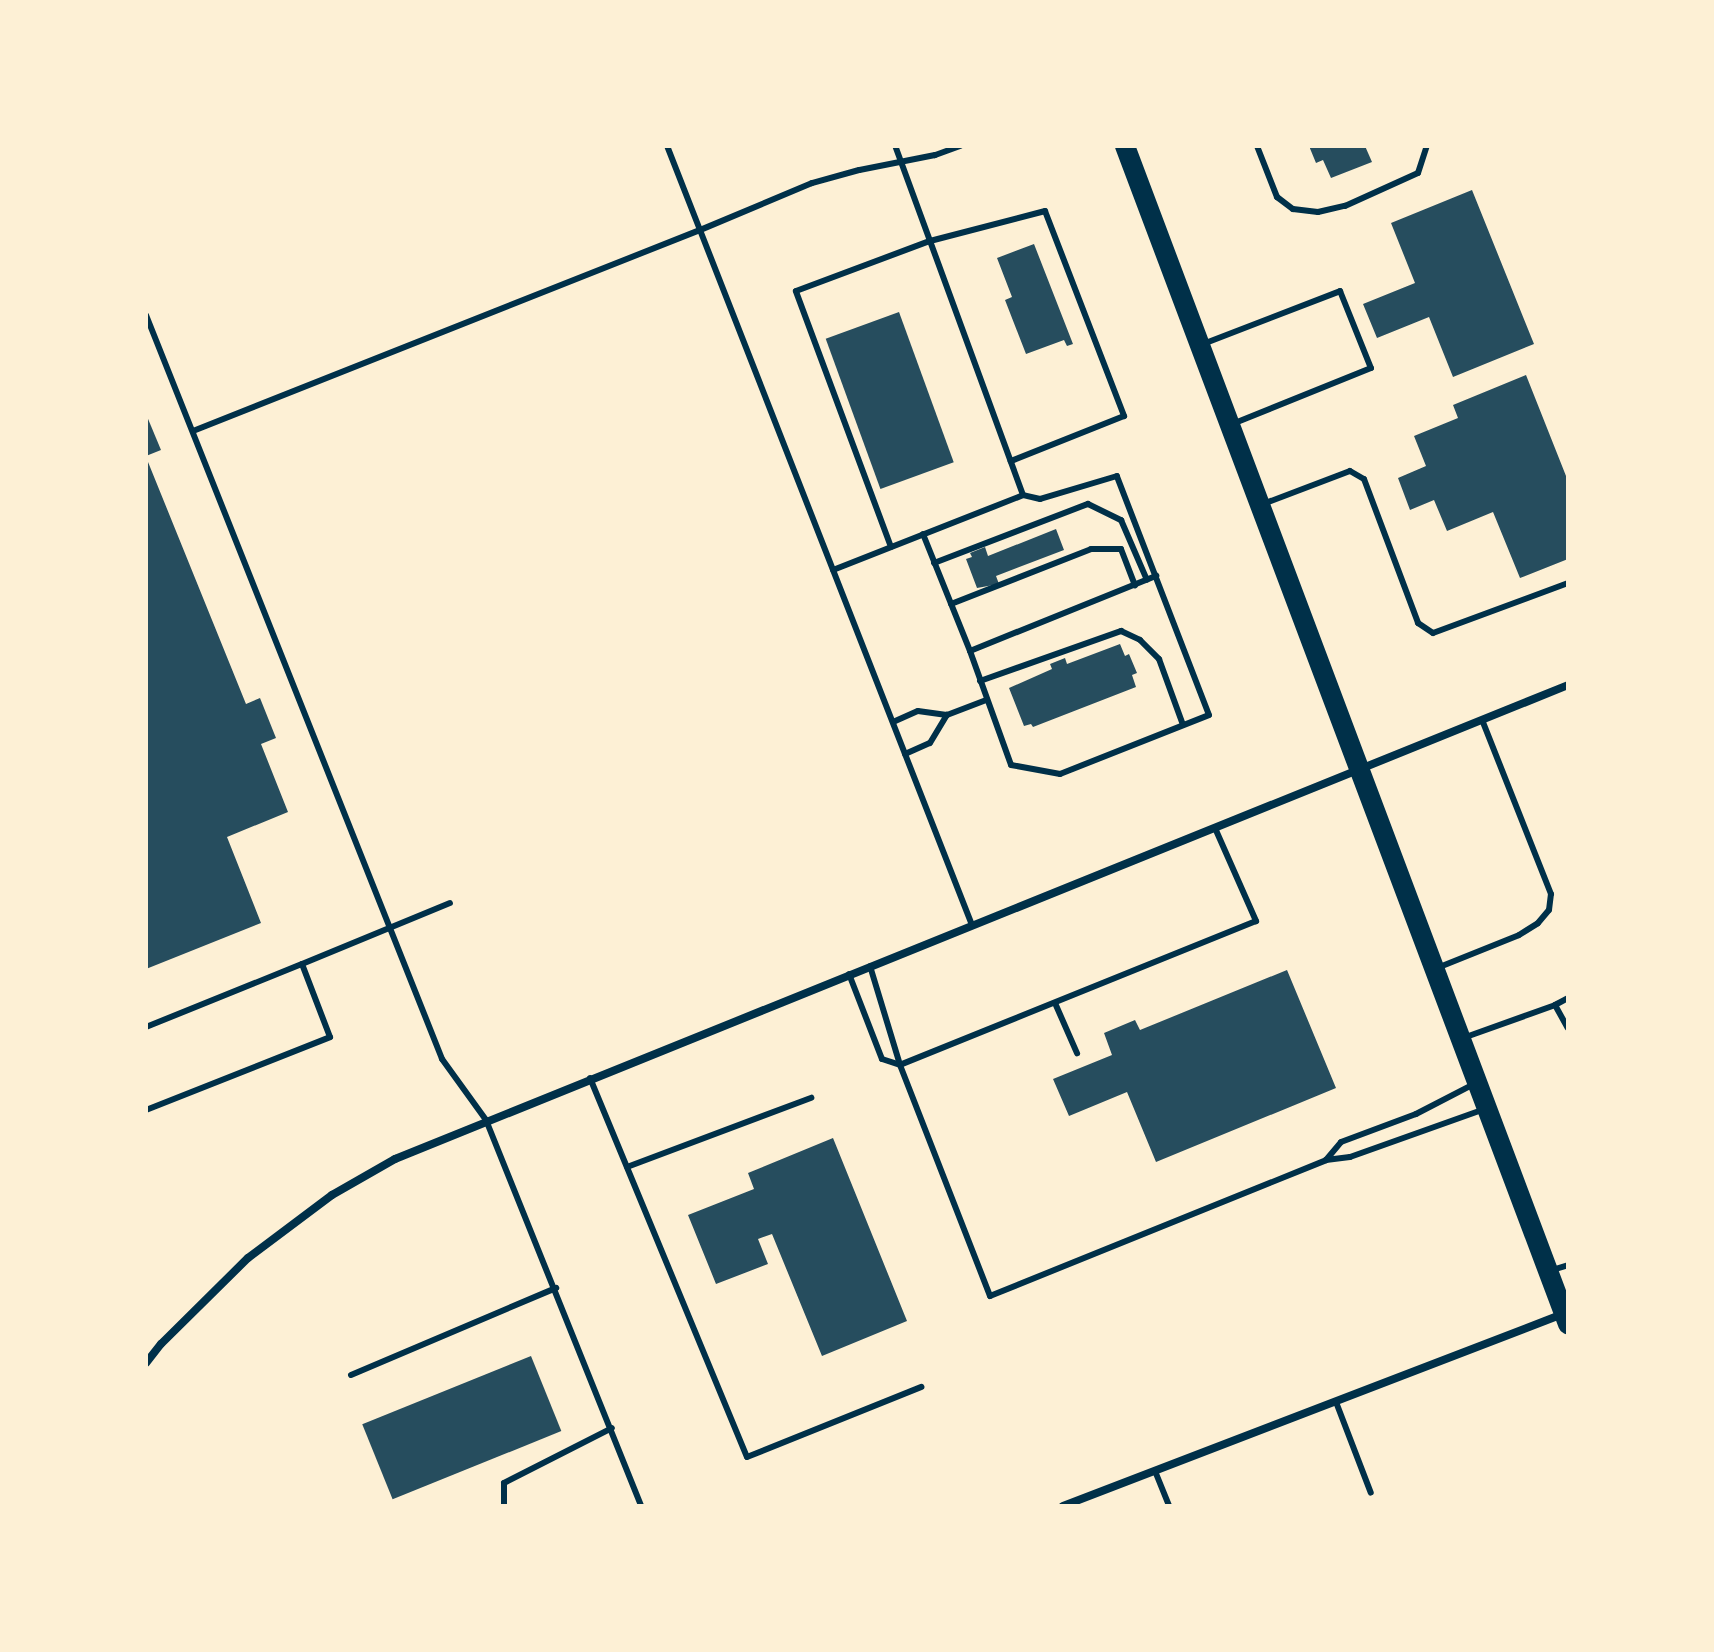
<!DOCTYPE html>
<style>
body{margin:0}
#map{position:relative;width:1714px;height:1652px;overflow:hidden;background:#fdf0d5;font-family:"Archivo Narrow",sans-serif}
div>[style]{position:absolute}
.building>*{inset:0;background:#264d5e;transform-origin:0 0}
.service>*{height:6px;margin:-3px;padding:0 3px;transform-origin:3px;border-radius:3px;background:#003049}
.minor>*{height:8px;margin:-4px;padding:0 4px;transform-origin:4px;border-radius:4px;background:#003049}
.primary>*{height:20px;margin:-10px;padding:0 10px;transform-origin:10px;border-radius:10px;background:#003049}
span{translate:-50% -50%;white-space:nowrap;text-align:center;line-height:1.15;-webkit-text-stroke:8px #fdf0d5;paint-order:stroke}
.frame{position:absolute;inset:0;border:148px solid #fdf0d5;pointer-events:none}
</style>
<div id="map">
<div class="building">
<div style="clip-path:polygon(1309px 146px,1365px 146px,1372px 162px,1331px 178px,1323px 160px,1316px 163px)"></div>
<div style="clip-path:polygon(1472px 190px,1534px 344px,1453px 377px,1429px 317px,1377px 338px,1363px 304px,1415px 283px,1391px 223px)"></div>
<div style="clip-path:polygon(1034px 244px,1073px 344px,1067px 346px,1064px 340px,1026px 354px,1005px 300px,1012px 297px,997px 258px)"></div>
<div style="left:899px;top:312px;width:160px;height:78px;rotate:70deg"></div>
<div style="clip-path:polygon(1526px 375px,1568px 481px,1568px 559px,1520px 578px,1493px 512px,1447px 531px,1434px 500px,1410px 510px,1398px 478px,1426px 466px,1414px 436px,1458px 418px,1453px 405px)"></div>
<div style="clip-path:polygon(146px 414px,161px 450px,146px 456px)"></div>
<div style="clip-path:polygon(146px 457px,246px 704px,260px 698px,276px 738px,261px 744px,288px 812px,227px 837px,261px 923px,146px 969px)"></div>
<div style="clip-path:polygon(1056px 529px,1064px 550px,996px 576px,999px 584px,977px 588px,966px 559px,972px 557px,970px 553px,985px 547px,988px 556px)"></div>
<div style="clip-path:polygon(1120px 644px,1125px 656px,1129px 654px,1137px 673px,1132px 675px,1136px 687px,1033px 727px,1031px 724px,1024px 726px,1009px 688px,1052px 669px,1050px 664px,1065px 658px,1067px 664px)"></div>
<div style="clip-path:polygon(1287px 970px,1336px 1088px,1156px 1162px,1127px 1092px,1069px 1116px,1053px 1079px,1112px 1055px,1104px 1033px,1135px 1020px,1140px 1030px)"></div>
<div style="clip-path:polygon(833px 1138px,907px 1321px,822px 1356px,772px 1234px,758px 1239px,768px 1264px,716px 1284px,688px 1215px,754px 1189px,748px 1173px)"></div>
<div style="left:531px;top:1356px;width:81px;height:182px;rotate:68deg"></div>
</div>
<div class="service">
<div style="left:960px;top:146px;width:27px;rotate:160deg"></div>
<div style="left:935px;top:155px;width:77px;rotate:168.8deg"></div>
<div style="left:859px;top:170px;width:49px;rotate:164.5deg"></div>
<div style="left:812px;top:183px;width:121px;rotate:157.2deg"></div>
<div style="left:700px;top:230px;width:746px;rotate:68.63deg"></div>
<div style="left:1257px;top:146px;width:55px;rotate:68.6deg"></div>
<div style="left:1277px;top:197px;width:20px;rotate:37deg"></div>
<div style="left:1293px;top:209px;width:25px;rotate:7deg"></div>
<div style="left:1318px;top:212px;width:28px;rotate:-13deg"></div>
<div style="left:1345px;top:206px;width:80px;rotate:-24.3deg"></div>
<div style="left:1418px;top:173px;width:28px;rotate:-72deg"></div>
<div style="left:146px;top:315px;width:801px;rotate:68.3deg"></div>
<div style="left:442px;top:1059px;width:75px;rotate:54.2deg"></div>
<div style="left:486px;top:1120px;width:416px;rotate:68.1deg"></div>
<div style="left:1203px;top:344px;width:147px;rotate:-21.1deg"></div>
<div style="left:1340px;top:291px;width:83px;rotate:68.1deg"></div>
<div style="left:1371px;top:368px;width:147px;rotate:158deg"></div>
<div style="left:193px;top:431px;width:545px;rotate:-21.63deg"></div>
<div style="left:700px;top:230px;width:90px;rotate:-111.4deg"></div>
<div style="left:1263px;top:504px;width:93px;rotate:-20.8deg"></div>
<div style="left:1350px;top:471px;width:16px;rotate:30deg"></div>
<div style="left:1364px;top:479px;width:154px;rotate:69.4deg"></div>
<div style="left:1418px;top:623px;width:18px;rotate:34deg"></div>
<div style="left:1433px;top:633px;width:144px;rotate:-20.3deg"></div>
<div style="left:923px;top:534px;width:126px;rotate:68.1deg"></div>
<div style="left:970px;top:651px;width:201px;rotate:-22deg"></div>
<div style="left:891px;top:547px;width:273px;rotate:-110.4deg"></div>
<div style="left:796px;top:291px;width:143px;rotate:-20.5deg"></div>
<div style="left:930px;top:241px;width:119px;rotate:-14.6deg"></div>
<div style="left:1045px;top:211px;width:220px;rotate:68.9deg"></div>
<div style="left:1124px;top:416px;width:122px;rotate:158.3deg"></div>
<div style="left:934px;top:563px;width:165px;rotate:-21deg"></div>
<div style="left:1088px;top:504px;width:37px;rotate:26deg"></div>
<div style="left:1121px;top:520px;width:65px;rotate:66.6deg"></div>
<div style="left:833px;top:570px;width:204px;rotate:-21.5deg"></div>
<div style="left:1023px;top:495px;width:372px;rotate:-110.1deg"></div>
<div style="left:951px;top:604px;width:150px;rotate:-21.4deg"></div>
<div style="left:1091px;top:549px;width:30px"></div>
<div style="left:1121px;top:549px;width:39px;rotate:69deg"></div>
<div style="left:970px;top:651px;width:121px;rotate:70.2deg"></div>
<div style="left:1011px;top:765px;width:50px;rotate:10.4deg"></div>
<div style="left:1060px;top:774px;width:160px;rotate:-21.6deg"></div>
<div style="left:1209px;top:715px;width:256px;rotate:-111.1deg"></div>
<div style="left:1117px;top:476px;width:80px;rotate:163.4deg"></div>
<div style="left:1040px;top:499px;width:17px;rotate:-167deg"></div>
<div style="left:980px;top:681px;width:150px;rotate:-19.5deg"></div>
<div style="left:1121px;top:631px;width:21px;rotate:25deg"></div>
<div style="left:1140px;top:640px;width:27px;rotate:45deg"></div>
<div style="left:1159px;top:659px;width:70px;rotate:70deg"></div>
<div style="left:893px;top:722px;width:27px;rotate:-24deg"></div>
<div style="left:918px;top:711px;width:29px;rotate:8deg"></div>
<div style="left:947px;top:715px;width:42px;rotate:-21deg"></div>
<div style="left:905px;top:754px;width:27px;rotate:-24deg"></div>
<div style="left:930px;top:743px;width:33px;rotate:-59deg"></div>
<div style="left:1215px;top:828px;width:102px;rotate:66.2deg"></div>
<div style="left:1256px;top:921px;width:384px;rotate:158deg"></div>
<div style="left:900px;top:1065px;width:248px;rotate:68.7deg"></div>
<div style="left:990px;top:1296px;width:362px;rotate:-22deg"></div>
<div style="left:1326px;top:1160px;width:24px;rotate:-7deg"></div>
<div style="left:1350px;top:1157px;width:140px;rotate:-19.6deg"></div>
<div style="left:870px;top:966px;width:103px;rotate:73.1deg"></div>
<div style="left:1437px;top:968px;width:88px;rotate:-21.9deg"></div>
<div style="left:1519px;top:935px;width:22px;rotate:-32deg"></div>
<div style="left:1538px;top:923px;width:17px;rotate:-50deg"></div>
<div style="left:1549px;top:910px;width:16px;rotate:-83deg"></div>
<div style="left:1551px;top:894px;width:187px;rotate:-111.6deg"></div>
<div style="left:849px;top:974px;width:91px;rotate:68.8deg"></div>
<div style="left:882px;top:1059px;width:19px;rotate:18deg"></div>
<div style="left:1055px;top:1003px;width:55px;rotate:66.3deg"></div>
<div style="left:1555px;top:1005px;width:15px;rotate:-28deg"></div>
<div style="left:146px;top:1027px;width:168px;rotate:-22deg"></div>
<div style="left:1463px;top:1038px;width:98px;rotate:-19.7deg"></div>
<div style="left:1555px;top:1005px;width:26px;rotate:61deg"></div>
<div style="left:590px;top:1078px;width:410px;rotate:67.5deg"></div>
<div style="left:747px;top:1457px;width:188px;rotate:-21.9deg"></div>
<div style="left:146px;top:1110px;width:198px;rotate:-21.6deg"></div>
<div style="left:330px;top:1037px;width:78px;rotate:-111deg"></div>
<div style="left:302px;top:964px;width:160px;rotate:-22.4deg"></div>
<div style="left:1326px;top:1160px;width:23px;rotate:-50deg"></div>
<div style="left:1341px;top:1142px;width:80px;rotate:-20.5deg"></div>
<div style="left:1416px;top:1114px;width:65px;rotate:-27.3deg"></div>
<div style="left:627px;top:1167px;width:197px;rotate:-20.6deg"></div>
<div style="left:1552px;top:1270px;width:17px;rotate:-17deg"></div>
<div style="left:351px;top:1375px;width:223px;rotate:-23deg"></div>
<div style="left:1336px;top:1402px;width:97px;rotate:69deg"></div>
<div style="left:1155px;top:1471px;width:38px;rotate:68deg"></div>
<div style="left:504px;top:1506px;width:23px;rotate:-90deg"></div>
<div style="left:504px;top:1483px;width:121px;rotate:-27deg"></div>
</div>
<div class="minor">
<div style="left:146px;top:1363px;width:24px;rotate:-52deg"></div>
<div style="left:161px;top:1344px;width:122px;rotate:-44.7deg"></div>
<div style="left:248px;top:1258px;width:105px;rotate:-36.9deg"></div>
<div style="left:332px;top:1195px;width:73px;rotate:-29.7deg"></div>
<div style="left:395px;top:1159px;width:1265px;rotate:-22deg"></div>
<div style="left:1063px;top:1506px;width:536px;rotate:-21.01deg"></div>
</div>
<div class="primary">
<div style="left:1125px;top:146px;width:1259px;rotate:69.39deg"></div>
</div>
<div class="frame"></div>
</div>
